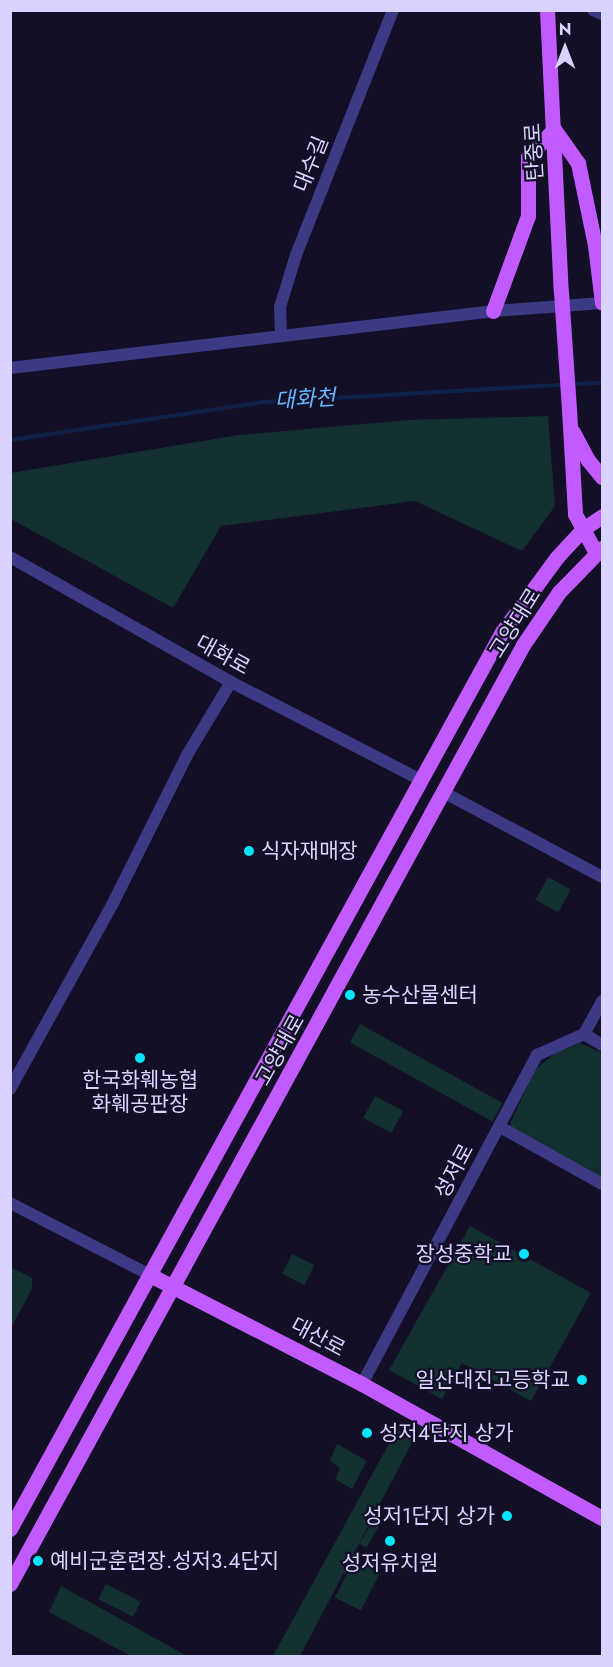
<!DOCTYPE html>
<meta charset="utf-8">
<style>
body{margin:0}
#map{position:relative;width:613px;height:1667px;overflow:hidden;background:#130f26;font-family:Jost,"Noto Sans KR",sans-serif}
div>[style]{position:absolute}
.green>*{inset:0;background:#12302f;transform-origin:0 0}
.stream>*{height:4px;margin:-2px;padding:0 2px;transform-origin:2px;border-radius:2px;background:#0c2248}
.minor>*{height:12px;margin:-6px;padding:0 6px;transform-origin:6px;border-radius:6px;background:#3d3a85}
.major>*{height:15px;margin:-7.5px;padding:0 7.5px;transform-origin:7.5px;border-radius:7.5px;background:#c25bff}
.major-bridge>*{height:15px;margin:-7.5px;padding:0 7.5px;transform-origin:7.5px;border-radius:7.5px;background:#c25bff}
.dots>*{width:16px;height:16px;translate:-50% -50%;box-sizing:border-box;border:3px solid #130f26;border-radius:50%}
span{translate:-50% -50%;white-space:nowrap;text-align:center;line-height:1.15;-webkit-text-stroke:4.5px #130f26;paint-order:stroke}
.street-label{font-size:21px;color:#d9d4ff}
.poi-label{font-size:21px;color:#d9d4ff}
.left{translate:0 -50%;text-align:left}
.right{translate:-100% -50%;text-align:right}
.water-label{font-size:22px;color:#62b6ff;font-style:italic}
.frame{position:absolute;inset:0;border:12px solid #d9d4ff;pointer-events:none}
.north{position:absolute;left:535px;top:18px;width:60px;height:60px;-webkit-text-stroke:4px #130f26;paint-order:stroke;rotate:0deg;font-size:16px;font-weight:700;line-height:24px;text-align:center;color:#d9d4ff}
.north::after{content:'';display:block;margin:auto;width:21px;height:27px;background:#d9d4ff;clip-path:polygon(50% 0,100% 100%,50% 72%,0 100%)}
</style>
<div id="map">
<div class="green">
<div style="clip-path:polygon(548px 416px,555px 506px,522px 551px,415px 501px,221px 526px,173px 608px,11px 519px,11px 473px,239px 435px,408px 420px)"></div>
<div style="left:548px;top:877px;width:26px;height:26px;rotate:29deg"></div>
<div style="left:360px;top:1024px;width:163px;height:21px;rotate:29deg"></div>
<div style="clip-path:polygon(580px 1043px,602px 1053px,602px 1179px,514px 1132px,510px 1123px,535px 1070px,554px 1054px)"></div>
<div style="left:375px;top:1096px;width:32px;height:25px;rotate:28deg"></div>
<div style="clip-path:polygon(470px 1226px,591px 1293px,531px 1401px,462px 1363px,442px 1399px,389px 1370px)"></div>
<div style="left:292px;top:1254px;width:25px;height:22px;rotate:27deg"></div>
<div style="clip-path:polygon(11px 1267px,32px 1278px,32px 1289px,11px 1328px)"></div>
<div style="clip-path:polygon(397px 1429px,414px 1439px,300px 1656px,273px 1656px)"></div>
<div style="clip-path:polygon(337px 1444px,367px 1461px,352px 1489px,335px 1479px,340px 1468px,330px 1461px)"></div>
<div style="left:375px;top:1517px;width:8px;height:31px;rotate:30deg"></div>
<div style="left:354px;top:1560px;width:29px;height:42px;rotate:27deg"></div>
<div style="left:106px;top:1584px;width:39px;height:17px;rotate:27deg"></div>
<div style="clip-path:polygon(61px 1586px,187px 1656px,131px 1656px,49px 1612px)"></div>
</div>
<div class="stream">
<div style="left:570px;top:384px;width:32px;rotate:-2deg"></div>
<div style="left:10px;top:440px;width:258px;rotate:-8.5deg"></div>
<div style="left:265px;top:402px;width:298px;rotate:-3.3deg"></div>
</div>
<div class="minor">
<div style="left:593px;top:10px;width:10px;rotate:24deg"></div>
<div style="left:281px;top:335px;width:28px;rotate:-92deg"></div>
<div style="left:280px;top:307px;width:54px;rotate:-72.9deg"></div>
<div style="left:296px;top:255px;width:264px;rotate:-68.4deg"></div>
<div style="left:10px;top:368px;width:486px;rotate:-6.7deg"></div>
<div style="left:493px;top:311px;width:109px;rotate:-4.2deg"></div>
<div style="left:10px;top:557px;width:254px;rotate:29.5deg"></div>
<div style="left:231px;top:682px;width:214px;rotate:27.3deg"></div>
<div style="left:445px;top:793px;width:178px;rotate:28.1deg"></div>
<div style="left:584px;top:1034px;width:21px;rotate:31deg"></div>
<div style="left:10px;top:1089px;width:210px;rotate:-61deg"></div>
<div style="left:112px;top:905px;width:168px;rotate:-63.4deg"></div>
<div style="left:187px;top:755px;width:85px;rotate:-58.9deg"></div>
<div style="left:500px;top:1127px;width:117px;rotate:29.2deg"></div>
<div style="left:10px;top:1203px;width:157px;rotate:27.2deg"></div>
<div style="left:362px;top:1384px;width:373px;rotate:-62deg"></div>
<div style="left:537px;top:1055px;width:51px;rotate:-24.1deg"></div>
<div style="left:584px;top:1034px;width:38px;rotate:-61deg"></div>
</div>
<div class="major">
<div style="left:547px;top:10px;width:282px;rotate:87.2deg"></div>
<div style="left:493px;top:311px;width:101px;rotate:-69.8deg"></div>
<div style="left:528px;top:216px;width:59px;rotate:-90deg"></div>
<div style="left:528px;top:157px;width:38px;rotate:-47deg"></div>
<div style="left:554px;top:129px;width:42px;rotate:54.8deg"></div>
<div style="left:578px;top:163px;width:84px;rotate:78.3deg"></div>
<div style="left:595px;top:245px;width:58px;rotate:83.1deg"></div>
<div style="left:569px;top:409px;width:105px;rotate:86.7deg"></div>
<div style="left:575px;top:514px;width:44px;rotate:61.7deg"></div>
<div style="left:573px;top:432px;width:32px;rotate:62deg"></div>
<div style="left:588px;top:460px;width:22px;rotate:51deg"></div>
<div style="left:150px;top:1275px;width:238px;rotate:27.2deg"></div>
<div style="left:362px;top:1384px;width:275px;rotate:29.2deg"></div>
<div style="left:10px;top:1529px;width:1023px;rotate:-61.26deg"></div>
<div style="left:502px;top:632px;width:93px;rotate:-53.7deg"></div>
<div style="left:557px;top:557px;width:38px;rotate:-47deg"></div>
<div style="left:583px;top:529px;width:23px;rotate:-34deg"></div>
<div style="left:10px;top:1584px;width:1070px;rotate:-61.35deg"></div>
<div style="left:523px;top:645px;width:64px;rotate:-55.8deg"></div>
<div style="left:559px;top:592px;width:62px;rotate:-45.7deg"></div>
</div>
<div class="major-bridge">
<div style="left:561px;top:292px;width:117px;rotate:86.1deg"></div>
</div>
<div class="dots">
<div style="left:249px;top:851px;background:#00e5ff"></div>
<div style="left:350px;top:995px;background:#00e5ff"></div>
<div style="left:140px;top:1058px;background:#00e5ff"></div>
<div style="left:524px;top:1254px;background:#00e5ff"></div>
<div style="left:582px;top:1380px;background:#00e5ff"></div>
<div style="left:367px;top:1433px;background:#00e5ff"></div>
<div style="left:507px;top:1516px;background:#00e5ff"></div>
<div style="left:390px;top:1541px;background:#00e5ff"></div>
<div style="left:38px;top:1561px;background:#00e5ff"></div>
</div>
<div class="street-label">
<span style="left:534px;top:152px;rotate:-93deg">탄중로</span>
<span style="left:311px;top:164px;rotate:-68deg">대수길</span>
<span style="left:515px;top:623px;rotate:-58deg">고양대로</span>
<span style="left:223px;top:655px;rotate:29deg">대화로</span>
<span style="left:280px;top:1050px;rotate:-61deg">고양대로</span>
<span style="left:454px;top:1171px;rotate:-62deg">성저로</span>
<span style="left:318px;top:1337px;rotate:28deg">대산로</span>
</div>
<div class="poi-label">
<span class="left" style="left:261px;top:851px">식자재매장</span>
<span class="left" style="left:362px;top:995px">농수산물센터</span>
<span style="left:140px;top:1092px">한국화훼농협<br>화훼공판장</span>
<span class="right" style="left:512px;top:1254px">장성중학교</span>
<span class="right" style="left:570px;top:1380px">일산대진고등학교</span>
<span class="left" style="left:379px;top:1433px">성저4단지 상가</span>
<span class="right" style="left:495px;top:1516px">성저1단지 상가</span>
<span class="left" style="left:50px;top:1561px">예비군훈련장.성저3.4단지</span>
<span style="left:390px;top:1563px">성저유치원</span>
</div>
<div class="water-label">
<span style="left:305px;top:399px;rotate:-3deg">대화천</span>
</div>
<div class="frame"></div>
<div class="north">N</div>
</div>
